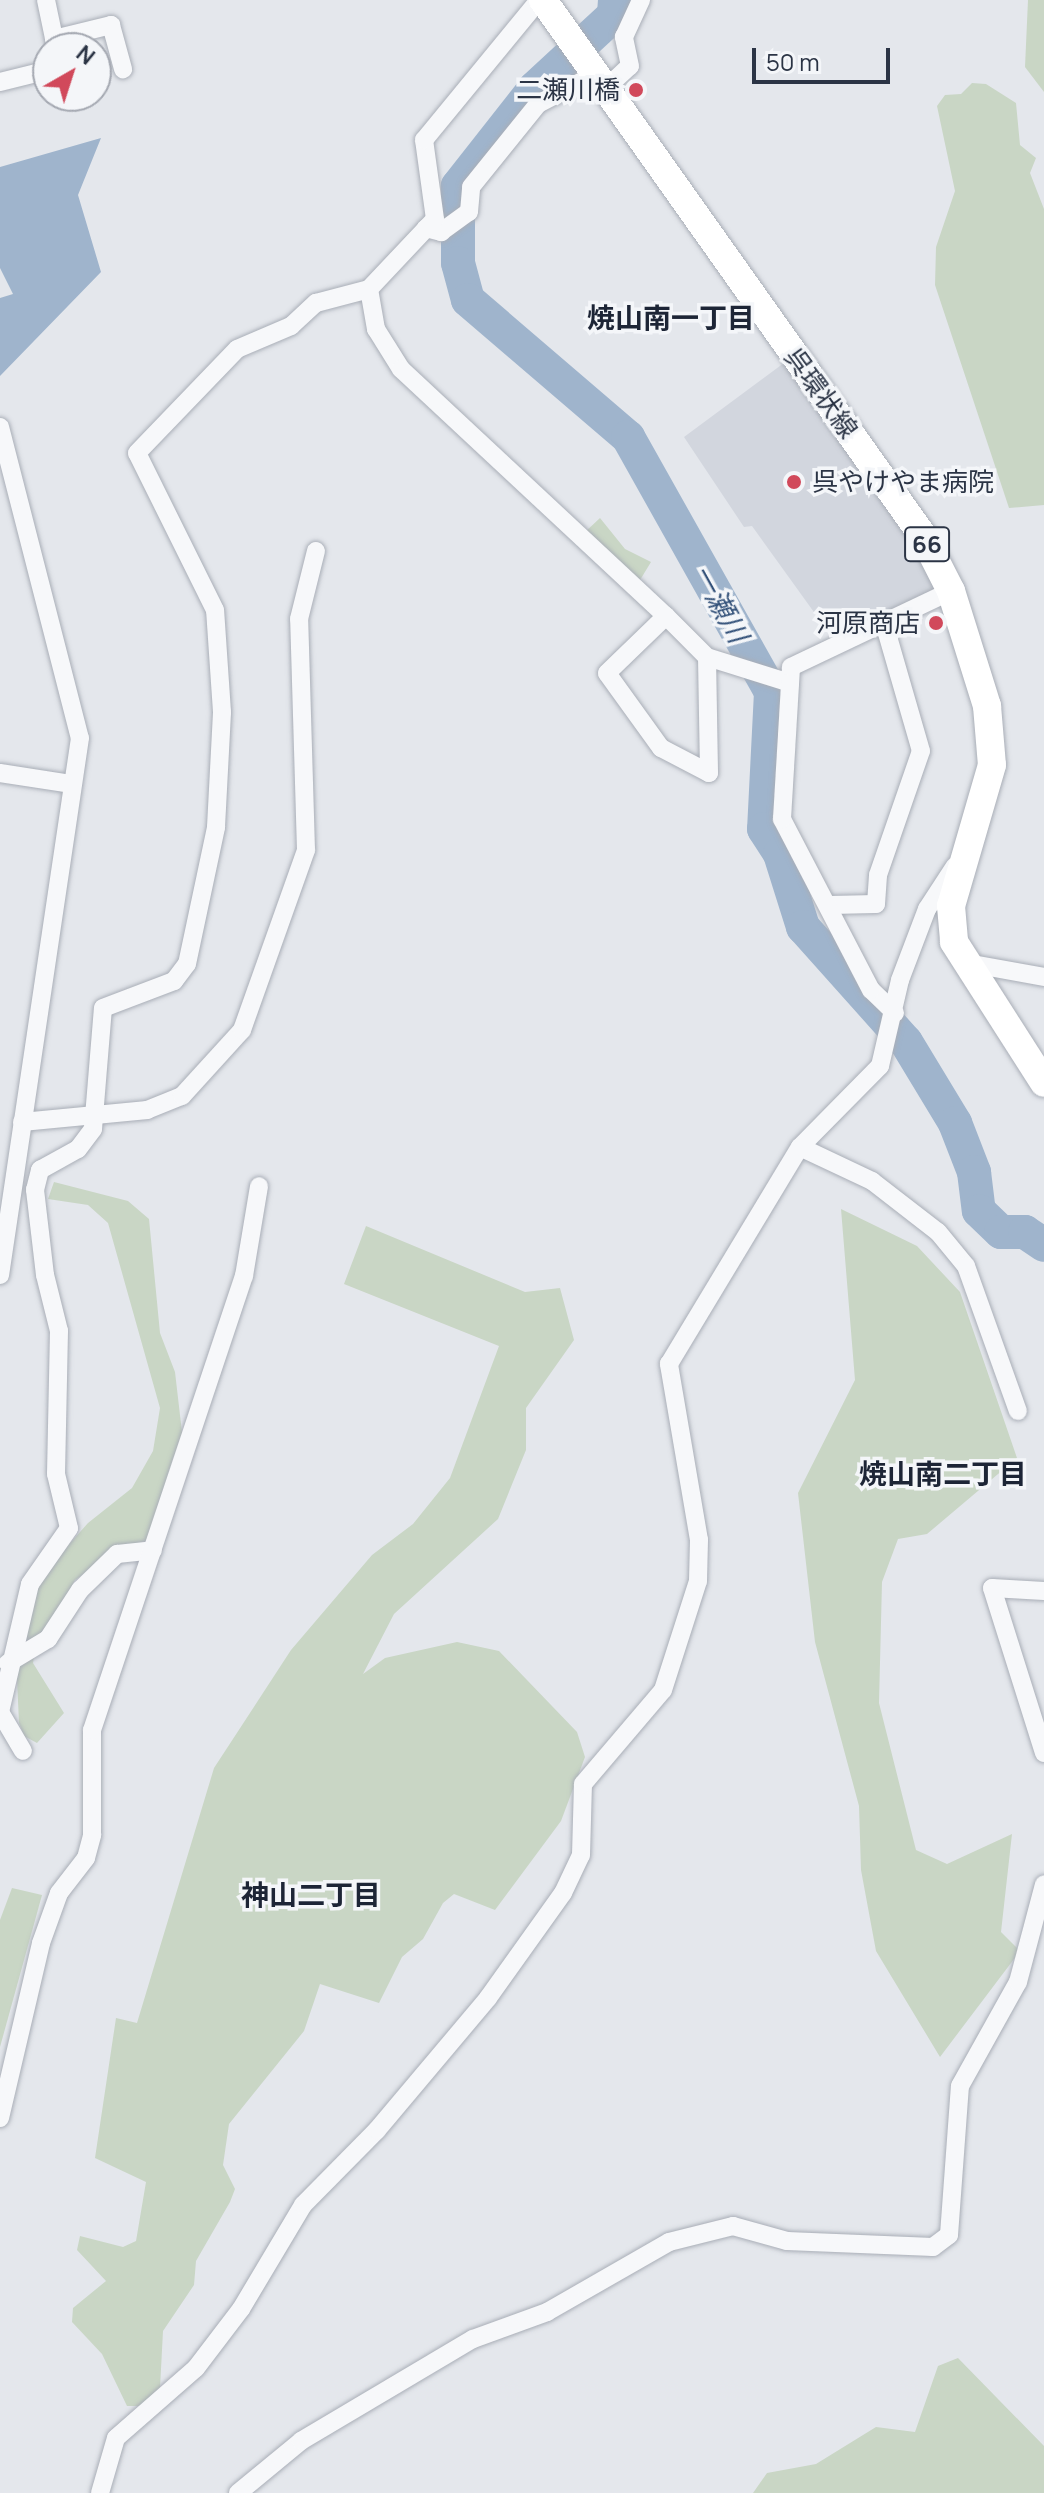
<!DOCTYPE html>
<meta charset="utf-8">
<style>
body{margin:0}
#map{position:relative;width:1044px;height:2493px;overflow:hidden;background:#e4e7ec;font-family:Manrope,"Noto Sans JP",sans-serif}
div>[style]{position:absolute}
.built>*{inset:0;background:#d2d6de}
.green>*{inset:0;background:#c9d6c5}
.water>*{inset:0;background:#9fb4cc}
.river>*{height:34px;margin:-17px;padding:0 17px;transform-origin:17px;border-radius:17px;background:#9fb4cc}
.roads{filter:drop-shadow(0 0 2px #a9aeb7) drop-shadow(0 0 2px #a9aeb7)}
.minor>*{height:18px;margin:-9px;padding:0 9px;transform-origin:9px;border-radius:9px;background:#f7f8fa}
.primary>*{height:28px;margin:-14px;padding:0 14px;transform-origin:14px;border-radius:14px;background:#fff}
.dots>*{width:22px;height:22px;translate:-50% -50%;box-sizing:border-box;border:4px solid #f4f6f9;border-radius:50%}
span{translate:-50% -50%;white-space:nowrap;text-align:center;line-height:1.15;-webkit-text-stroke:7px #f4f6f9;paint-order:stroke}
.shield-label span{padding:2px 6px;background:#f4f6f9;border:2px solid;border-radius:6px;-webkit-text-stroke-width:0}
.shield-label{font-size:24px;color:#2b3445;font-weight:700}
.poi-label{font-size:26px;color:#2b3445}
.right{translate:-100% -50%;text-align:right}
.left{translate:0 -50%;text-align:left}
.street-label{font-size:26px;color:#2b3445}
.neighbourhood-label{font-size:28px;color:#1d2536;font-weight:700}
.water-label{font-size:28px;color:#34527a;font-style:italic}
.north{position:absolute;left:32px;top:32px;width:80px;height:80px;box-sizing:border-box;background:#f4f6f9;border:2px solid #a4a8b1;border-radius:50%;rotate:39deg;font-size:22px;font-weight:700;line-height:32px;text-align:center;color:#2b3445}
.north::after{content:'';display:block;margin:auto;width:28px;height:36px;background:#d1495b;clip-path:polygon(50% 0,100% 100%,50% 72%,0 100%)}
.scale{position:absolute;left:752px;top:48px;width:138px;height:36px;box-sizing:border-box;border:4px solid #2b3445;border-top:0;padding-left:10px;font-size:24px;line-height:28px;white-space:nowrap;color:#2b3445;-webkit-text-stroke:6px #f4f6f9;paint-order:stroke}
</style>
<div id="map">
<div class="built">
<div style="clip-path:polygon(788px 360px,912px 535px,936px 592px,829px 633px,752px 526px,744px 527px,684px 437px)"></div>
</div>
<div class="green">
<div style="clip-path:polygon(1028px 0,1044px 0,1044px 92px,1025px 67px)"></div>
<div style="clip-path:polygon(972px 83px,986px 84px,1016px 103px,1020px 145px,1036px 158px,1030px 173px,1044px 209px,1044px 505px,1009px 508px,935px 285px,936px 247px,955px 191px,937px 106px,945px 95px,961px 94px)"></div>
<div style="clip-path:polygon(600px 518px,625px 549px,651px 562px,637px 585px,584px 533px)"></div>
<div style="clip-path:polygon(54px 1182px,128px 1201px,149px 1219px,160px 1333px,175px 1372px,183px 1441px,149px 1540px,121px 1548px,75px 1580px,35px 1650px,33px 1663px,64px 1713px,37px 1743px,24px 1736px,19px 1723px,17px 1679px,22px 1635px,42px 1575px,88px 1523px,132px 1488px,153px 1451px,160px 1408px,108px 1223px,88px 1205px,48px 1199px)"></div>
<div style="clip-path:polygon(841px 1209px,917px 1246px,960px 1292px,1017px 1458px,927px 1534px,898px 1539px,882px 1582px,879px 1703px,916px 1850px,947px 1864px,1012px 1834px,1001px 1932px,1020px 1951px,940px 2057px,876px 1951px,861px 1870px,859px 1806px,815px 1642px,798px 1493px,855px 1380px)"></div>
<div style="clip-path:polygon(366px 1226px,525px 1292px,560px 1288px,574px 1340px,526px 1408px,526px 1450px,498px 1519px,394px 1614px,363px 1674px,385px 1658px,457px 1642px,499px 1651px,577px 1732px,585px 1757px,561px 1821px,495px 1910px,454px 1894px,443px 1903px,423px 1939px,402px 1957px,379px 2003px,320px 1984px,304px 2031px,229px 2124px,223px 2165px,235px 2189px,230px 2202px,196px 2261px,194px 2285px,163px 2331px,160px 2388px,141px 2406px,127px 2406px,102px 2354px,72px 2322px,73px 2308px,106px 2281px,77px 2250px,80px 2236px,123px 2247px,136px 2241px,146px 2182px,95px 2158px,116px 2018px,137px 2023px,214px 1768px,291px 1650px,372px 1555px,413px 1524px,450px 1478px,499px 1346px,344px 1284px)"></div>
<div style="clip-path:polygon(12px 1888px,42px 1895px,0 2047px,0 1920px)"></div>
<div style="clip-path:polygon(958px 2358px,1044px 2446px,1044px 2493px,753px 2493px,767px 2473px,816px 2464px,876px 2427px,915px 2432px,938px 2366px)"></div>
</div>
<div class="water">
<div style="clip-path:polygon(101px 138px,78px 195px,101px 272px,0 376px,0 298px,13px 294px,0 268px,0 167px)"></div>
</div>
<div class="river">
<div style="left:615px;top:0;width:15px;rotate:94deg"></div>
<div style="left:614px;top:15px;width:108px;rotate:137.3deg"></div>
<div style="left:535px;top:88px;width:125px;rotate:128.2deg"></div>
<div style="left:458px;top:186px;width:77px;rotate:90deg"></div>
<div style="left:458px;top:263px;width:38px;rotate:75deg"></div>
<div style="left:468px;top:300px;width:211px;rotate:40.6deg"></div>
<div style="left:628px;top:437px;width:292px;rotate:60.7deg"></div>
<div style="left:771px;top:692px;width:137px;rotate:92.9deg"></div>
<div style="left:764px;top:829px;width:30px;rotate:57deg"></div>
<div style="left:780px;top:854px;width:77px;rotate:72.5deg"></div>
<div style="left:803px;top:927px;width:154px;rotate:48.2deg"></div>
<div style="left:906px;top:1042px;width:95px;rotate:58.8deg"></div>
<div style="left:955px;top:1123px;width:53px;rotate:68.8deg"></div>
<div style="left:974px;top:1172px;width:39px;rotate:83deg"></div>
<div style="left:979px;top:1211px;width:30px;rotate:44deg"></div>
<div style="left:1001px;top:1232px;width:24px"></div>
<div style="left:1025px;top:1232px;width:23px;rotate:34deg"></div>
</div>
<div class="roads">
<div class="minor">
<div style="left:46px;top:0;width:49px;rotate:78.2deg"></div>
<div style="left:54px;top:39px;width:59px;rotate:-13.8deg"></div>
<div style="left:111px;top:25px;width:46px;rotate:74.7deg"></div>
<div style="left:0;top:82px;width:49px;rotate:-14deg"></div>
<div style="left:604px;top:90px;width:35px;rotate:-43deg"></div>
<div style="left:630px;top:66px;width:30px;rotate:-102deg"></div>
<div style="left:624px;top:37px;width:41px;rotate:-65.3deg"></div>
<div style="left:426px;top:228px;width:16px;rotate:15deg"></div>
<div style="left:441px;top:232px;width:34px;rotate:-36deg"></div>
<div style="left:469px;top:212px;width:25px;rotate:-85deg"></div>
<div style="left:471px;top:187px;width:107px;rotate:-51.1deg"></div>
<div style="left:538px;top:104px;width:63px;rotate:-27.4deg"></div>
<div style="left:369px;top:289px;width:41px;rotate:80.1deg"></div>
<div style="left:376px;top:329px;width:47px;rotate:58deg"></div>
<div style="left:401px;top:369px;width:362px;rotate:43deg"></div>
<div style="left:0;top:427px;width:321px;rotate:75.6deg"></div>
<div style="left:80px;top:738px;width:543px;rotate:98.47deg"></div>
<div style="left:666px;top:616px;width:58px;rotate:45deg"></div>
<div style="left:707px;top:657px;width:116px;rotate:89deg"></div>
<div style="left:709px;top:773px;width:54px;rotate:-152.5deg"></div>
<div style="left:661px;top:748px;width:92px;rotate:-125.8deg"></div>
<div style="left:607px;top:673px;width:82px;rotate:-44deg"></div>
<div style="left:707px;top:657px;width:87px;rotate:17.4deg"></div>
<div style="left:0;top:773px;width:73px;rotate:8.7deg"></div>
<div style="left:830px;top:905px;width:46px;rotate:-1.2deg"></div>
<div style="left:876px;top:904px;width:29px;rotate:-86deg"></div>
<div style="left:878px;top:875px;width:131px;rotate:-70.9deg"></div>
<div style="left:921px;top:751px;width:133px;rotate:-106.1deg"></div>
<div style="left:967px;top:963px;width:78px;rotate:10.3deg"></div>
<div style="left:895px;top:1013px;width:33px;rotate:-136deg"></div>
<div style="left:871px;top:990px;width:193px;rotate:-117.5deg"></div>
<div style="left:782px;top:819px;width:152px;rotate:-86.6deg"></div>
<div style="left:791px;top:667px;width:177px;rotate:-25.4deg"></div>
<div style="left:22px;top:1122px;width:126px;rotate:-5.5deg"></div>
<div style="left:147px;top:1110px;width:38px;rotate:-22deg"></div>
<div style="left:182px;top:1096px;width:89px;rotate:-47.7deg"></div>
<div style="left:242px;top:1030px;width:191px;rotate:-70.4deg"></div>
<div style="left:306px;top:850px;width:231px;rotate:-91.7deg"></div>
<div style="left:299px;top:619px;width:70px;rotate:-76deg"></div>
<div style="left:800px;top:1147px;width:80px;rotate:25.3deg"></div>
<div style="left:872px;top:1181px;width:83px;rotate:37.7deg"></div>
<div style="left:938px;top:1232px;width:44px;rotate:50.5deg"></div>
<div style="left:966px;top:1266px;width:154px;rotate:70.3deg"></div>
<div style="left:1044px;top:1591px;width:52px;rotate:-176.7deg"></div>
<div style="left:992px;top:1588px;width:173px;rotate:72.5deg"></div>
<div style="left:8px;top:1663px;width:47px;rotate:-31deg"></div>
<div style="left:48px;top:1639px;width:59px;rotate:-56.9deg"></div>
<div style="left:80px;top:1590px;width:52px;rotate:-44.2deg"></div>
<div style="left:117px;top:1554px;width:36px;rotate:-6deg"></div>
<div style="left:0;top:1712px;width:131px;rotate:-76.8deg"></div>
<div style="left:30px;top:1584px;width:68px;rotate:-55.1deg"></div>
<div style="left:69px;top:1528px;width:56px;rotate:-103.5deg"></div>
<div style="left:56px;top:1474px;width:143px;rotate:-88.8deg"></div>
<div style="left:59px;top:1331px;width:58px;rotate:-104deg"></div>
<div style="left:45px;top:1275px;width:86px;rotate:-96.7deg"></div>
<div style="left:35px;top:1190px;width:21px;rotate:-76deg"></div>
<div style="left:40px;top:1170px;width:43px;rotate:-28.9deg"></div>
<div style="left:78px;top:1149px;width:25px;rotate:-53deg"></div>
<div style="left:93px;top:1129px;width:121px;rotate:-85.3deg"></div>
<div style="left:103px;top:1008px;width:76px;rotate:-20.8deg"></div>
<div style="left:174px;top:981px;width:21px;rotate:-53deg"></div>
<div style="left:187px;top:964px;width:140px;rotate:-78deg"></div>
<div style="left:216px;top:827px;width:115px;rotate:-87deg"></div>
<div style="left:222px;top:712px;width:102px;rotate:-93.9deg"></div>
<div style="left:215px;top:610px;width:175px;rotate:-116.4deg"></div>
<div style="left:137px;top:453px;width:144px;rotate:-46.1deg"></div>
<div style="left:237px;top:349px;width:59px;rotate:-23.1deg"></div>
<div style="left:291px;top:326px;width:34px;rotate:-43deg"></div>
<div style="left:316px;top:303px;width:55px;rotate:-14.8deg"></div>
<div style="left:369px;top:289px;width:96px;rotate:-46.7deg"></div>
<div style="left:435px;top:219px;width:80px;rotate:-97.9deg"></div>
<div style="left:424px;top:140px;width:181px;rotate:-50.6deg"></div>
<div style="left:0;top:1712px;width:45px;rotate:59.5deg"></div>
<div style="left:0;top:2118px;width:180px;rotate:-76.8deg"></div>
<div style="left:41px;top:1943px;width:53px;rotate:-70.2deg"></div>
<div style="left:59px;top:1893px;width:44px;rotate:-52.4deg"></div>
<div style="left:86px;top:1858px;width:24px;rotate:-75deg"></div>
<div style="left:92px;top:1835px;width:105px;rotate:-90deg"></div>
<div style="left:92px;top:1730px;width:479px;rotate:-71.5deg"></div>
<div style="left:244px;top:1276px;width:91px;rotate:-80.5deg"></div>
<div style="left:100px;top:2493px;width:57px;rotate:-73.8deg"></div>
<div style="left:116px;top:2438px;width:106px;rotate:-41.2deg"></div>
<div style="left:196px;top:2368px;width:74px;rotate:-52.7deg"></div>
<div style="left:241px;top:2309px;width:121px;rotate:-59.2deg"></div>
<div style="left:303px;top:2205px;width:105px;rotate:-45.4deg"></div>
<div style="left:377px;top:2130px;width:172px;rotate:-49.9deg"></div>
<div style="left:488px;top:1998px;width:129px;rotate:-54.5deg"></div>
<div style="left:563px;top:1893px;width:42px;rotate:-64.7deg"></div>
<div style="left:581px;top:1855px;width:71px;rotate:-88.4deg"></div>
<div style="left:583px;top:1784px;width:123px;rotate:-49.6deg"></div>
<div style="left:663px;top:1690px;width:114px;rotate:-72.2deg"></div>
<div style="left:698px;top:1581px;width:41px;rotate:-88.6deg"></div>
<div style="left:699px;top:1540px;width:179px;rotate:-99.7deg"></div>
<div style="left:669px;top:1364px;width:253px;rotate:-58.9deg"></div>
<div style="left:800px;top:1147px;width:114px;rotate:-45.4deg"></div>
<div style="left:880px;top:1066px;width:88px;rotate:-76.9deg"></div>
<div style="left:900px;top:980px;width:76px;rotate:-69.2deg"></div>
<div style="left:927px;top:909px;width:51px;rotate:-56.9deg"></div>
<div style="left:238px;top:2493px;width:82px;rotate:-39.5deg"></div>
<div style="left:301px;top:2441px;width:200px;rotate:-30.7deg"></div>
<div style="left:473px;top:2339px;width:79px;rotate:-20deg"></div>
<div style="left:547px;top:2312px;width:141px;rotate:-29.8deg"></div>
<div style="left:669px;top:2242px;width:66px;rotate:-14deg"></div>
<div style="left:733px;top:2226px;width:56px;rotate:15.5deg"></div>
<div style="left:787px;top:2241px;width:146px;rotate:2.4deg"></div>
<div style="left:933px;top:2247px;width:20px;rotate:-37deg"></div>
<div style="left:949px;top:2235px;width:149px;rotate:-85.8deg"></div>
<div style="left:960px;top:2086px;width:119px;rotate:-60.9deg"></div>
<div style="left:1018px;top:1982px;width:101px;rotate:-75.1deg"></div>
</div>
<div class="primary">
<div style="left:543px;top:0;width:657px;rotate:54.67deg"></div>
<div style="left:923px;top:536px;width:62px;rotate:63deg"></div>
<div style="left:951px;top:591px;width:121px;rotate:72.6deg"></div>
<div style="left:987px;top:706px;width:59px;rotate:85.2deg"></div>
<div style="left:992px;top:765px;width:147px;rotate:106.2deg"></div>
<div style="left:951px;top:906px;width:36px;rotate:85deg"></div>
<div style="left:954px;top:942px;width:167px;rotate:57.4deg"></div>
</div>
</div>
<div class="dots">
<div style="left:636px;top:90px;background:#d1495b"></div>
<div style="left:794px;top:482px;background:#d1495b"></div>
<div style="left:936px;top:623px;background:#d1495b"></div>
</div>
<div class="shield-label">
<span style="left:927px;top:544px">66</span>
</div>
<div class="poi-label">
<span class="right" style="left:620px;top:90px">二瀬川橋</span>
<span class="left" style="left:812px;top:482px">呉やけやま病院</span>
<span class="right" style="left:920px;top:623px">河原商店</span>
</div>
<div class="street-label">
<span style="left:821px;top:393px;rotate:54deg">呉環状線</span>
</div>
<div class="neighbourhood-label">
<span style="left:671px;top:317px">焼山南一丁目</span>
<span style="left:943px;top:1473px">焼山南二丁目</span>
<span style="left:311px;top:1894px">神山二丁目</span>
</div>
<div class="water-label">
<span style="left:721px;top:603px;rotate:61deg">一瀬川</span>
</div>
<div class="north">N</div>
<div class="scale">50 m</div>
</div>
